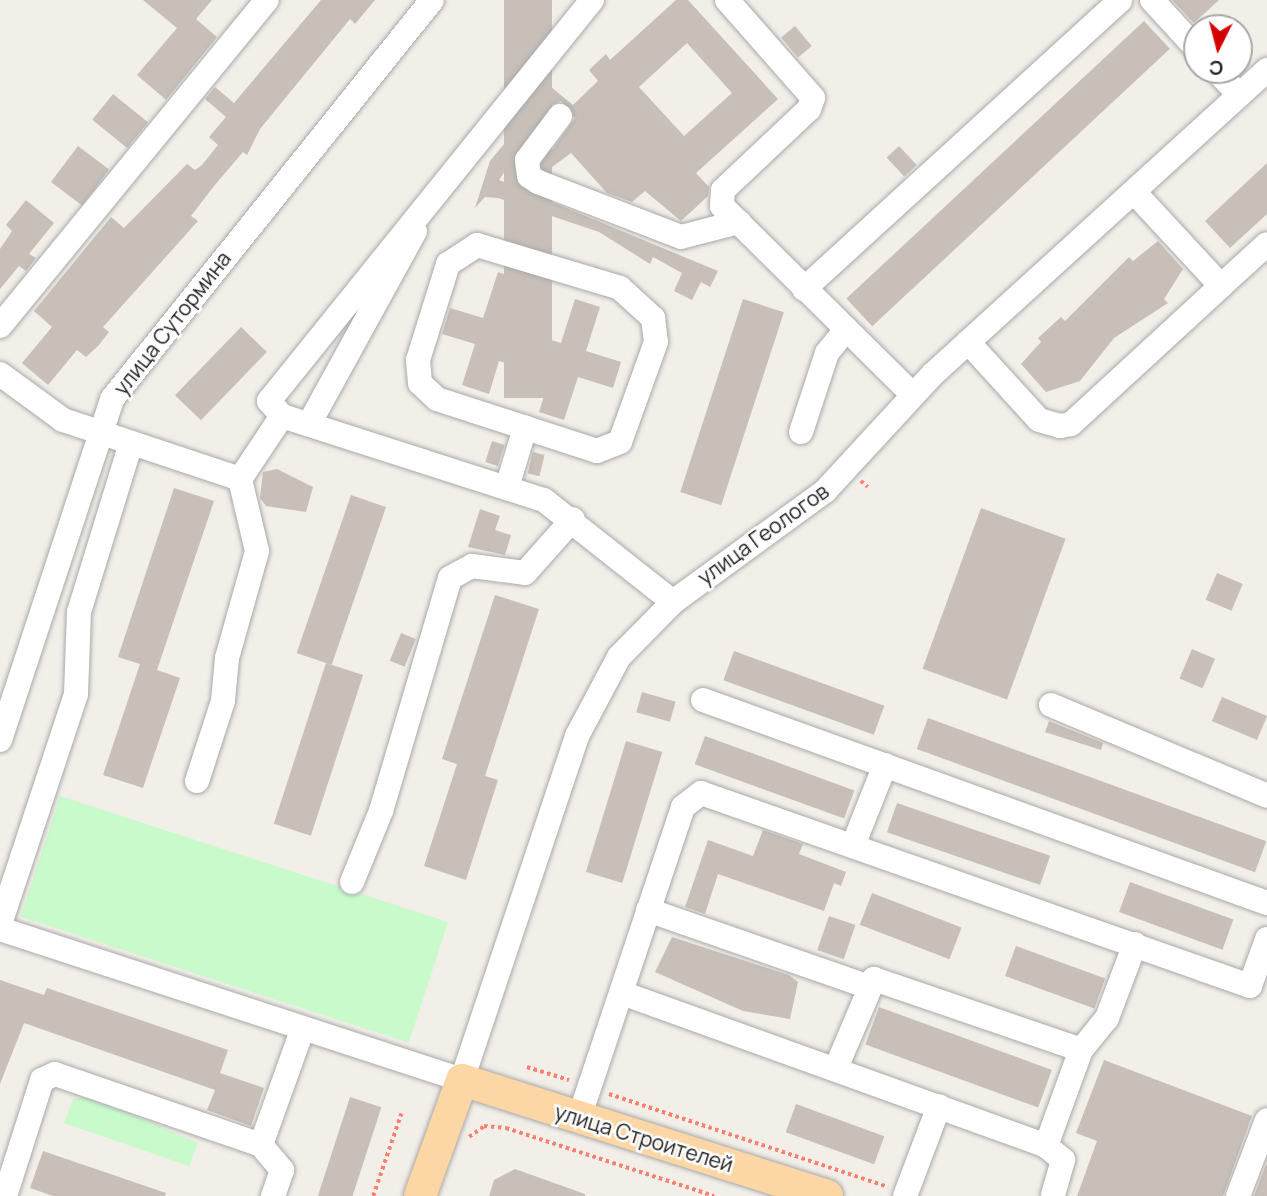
<!DOCTYPE html>
<meta charset="utf-8">
<style>
body{margin:0}
#map{position:relative;width:1267px;height:1196px;overflow:hidden;background:#f2efe9;font-family:Manrope,sans-serif}
div>[style]{position:absolute}
.park>*{inset:0;background:#c8facc;transform-origin:0 0}
.building>*{inset:0;background:#c7bfb8;transform-origin:0 0}
.path>*{height:3.5px;margin-top:-1.75px;transform-origin:0;background:repeating-linear-gradient(90deg,#fa8072 0 3.5px,transparent 0 7px)}
.roads{filter:drop-shadow(0 0 2px #a9a9a9) drop-shadow(0 0 2px #a9a9a9)}
.minor>*{height:24px;margin:-12px;padding:0 12px;transform-origin:12px;border-radius:12px;background:#fff}
.major>*{height:32px;margin:-16px;padding:0 16px;transform-origin:16px;border-radius:16px;background:#fcd6a4}
span{translate:-50% -50%;white-space:nowrap;text-align:center;line-height:1.15;-webkit-text-stroke:5px #fff;paint-order:stroke}
.street-label{font-size:21px;color:#222}
.north{position:absolute;left:1183px;top:14px;width:70px;height:70px;box-sizing:border-box;background:#fff;border:2px solid #a7a7a7;border-radius:50%;rotate:186deg;font-size:19px;font-weight:700;line-height:28px;text-align:center;color:#222}
.north::after{content:'';display:block;margin:auto;width:24px;height:32px;background:#d40000;clip-path:polygon(50% 0,100% 100%,50% 72%,0 100%)}
</style>
<div id="map">
<div class="park">
<div style="left:60px;top:796px;width:408px;height:127px;rotate:18deg"></div>
<div style="clip-path:polygon(89px 1096px,198px 1143px,189px 1166px,64px 1123px,73px 1099px)"></div>
</div>
<div class="building">
<div style="clip-path:polygon(143px 0,212px 0,196px 19px,217px 37px,166px 100px,137px 75px,177px 28px)"></div>
<div style="clip-path:polygon(321px 0,375px 0,355px 24px,350px 19px,260px 129px,247px 155px,243px 152px,214px 186px,191px 216px,198px 221px,103px 327px,109px 332px,98px 346px,86px 357px,77px 350px,48px 385px,22px 363px,52px 327px,34px 311px,111px 217px,124px 228px,187px 164px,195px 170px,202px 165px,218px 145px,209px 137px,226px 117px,205px 99px,215px 87px,234px 103px)"></div>
<div style="left:504px;top:0;width:48px;height:398px"></div>
<div style="clip-path:polygon(evenodd,676px 0,688px 0,778px 99px,696px 173px,709px 187px,708px 196px,681px 221px,645px 191px,632px 202px,607px 193px,571px 153px,548px 170px,542px 164px,575px 118px,561px 101px,548px 107px,499px 180px,718px 271px,710px 287px,701px 282px,692px 300px,674px 291px,682px 273px,653px 257px,650px 264px,599px 232px,498px 198px,485px 197px,475px 208px,490px 161px,551px 87px,573px 105px,598px 81px,589px 70px,606px 54px,610px 60px,676px 0,687px 43px,732px 93px,684px 136px,639px 87px,687px 43px)"></div>
<div style="clip-path:polygon(1172px 0,1219px 0,1194px 23px)"></div>
<div style="left:1144px;top:21px;width:38px;height:407px;rotate:47deg"></div>
<div style="left:795px;top:26px;width:26px;height:18px;rotate:50deg"></div>
<div style="left:113px;top:94px;width:45px;height:33px;rotate:39deg"></div>
<div style="left:78px;top:146px;width:39px;height:45px;rotate:37deg"></div>
<div style="left:899px;top:146px;width:26px;height:17px;rotate:47deg"></div>
<div style="clip-path:polygon(1267px 163px,1267px 214px,1230px 248px,1205px 221px)"></div>
<div style="clip-path:polygon(26px 200px,54px 223px,29px 254px,36px 258px,26px 271px,19px 266px,0 289px,0 249px,12px 231px,6px 225px)"></div>
<div style="clip-path:polygon(1158px 241px,1183px 269px,1164px 299px,1168px 303px,1114px 338px,1080px 381px,1046px 392px,1021px 364px,1041px 342px,1038px 338px,1061px 317px,1065px 321px,1129px 257px,1133px 261px)"></div>
<div style="clip-path:polygon(498px 272px,525px 281px,510px 327px,561px 343px,575px 299px,600px 307px,586px 351px,621px 362px,613px 388px,578px 377px,564px 420px,539px 412px,550px 377px,499px 361px,489px 394px,462px 385px,475px 344px,442px 334px,450px 308px,483px 318px)"></div>
<div style="left:743px;top:299px;width:43px;height:203px;rotate:18deg"></div>
<div style="left:241px;top:327px;width:36px;height:95px;rotate:44deg"></div>
<div style="left:492px;top:441px;width:13px;height:22px;rotate:18deg"></div>
<div style="left:533px;top:452px;width:12px;height:22px;rotate:14deg"></div>
<div style="clip-path:polygon(277px 469px,313px 487px,306px 512px,266px 506px,260px 498px,263px 472px)"></div>
<div style="clip-path:polygon(174px 488px,214px 501px,157px 670px,180px 678px,143px 788px,103px 775px,140px 664px,118px 657px)"></div>
<div style="left:351px;top:495px;width:37px;height:167px;rotate:19deg"></div>
<div style="left:981px;top:508px;width:90px;height:171px;rotate:20deg"></div>
<div style="clip-path:polygon(480px 509px,500px 516px,495px 530px,511px 535px,505px 555px,468px 547px)"></div>
<div style="left:1217px;top:573px;width:28px;height:29px;rotate:23deg"></div>
<div style="clip-path:polygon(495px 595px,539px 609px,485px 776px,498px 780px,466px 880px,424px 866px,457px 764px,442px 759px)"></div>
<div style="left:401px;top:633px;width:16px;height:30px;rotate:22deg"></div>
<div style="left:1192px;top:649px;width:25px;height:32px;rotate:23deg"></div>
<div style="left:734px;top:651px;width:160px;height:31px;rotate:20deg"></div>
<div style="left:326px;top:663px;width:39px;height:169px;rotate:18deg"></div>
<div style="left:642px;top:692px;width:35px;height:21px;rotate:16deg"></div>
<div style="left:1222px;top:697px;width:49px;height:26px;rotate:23deg"></div>
<div style="left:928px;top:718px;width:360px;height:33px;rotate:20deg"></div>
<div style="clip-path:polygon(1049px 721px,1103px 743px,1101px 750px,1045px 732px)"></div>
<div style="left:705px;top:736px;width:159px;height:30px;rotate:20deg"></div>
<div style="left:626px;top:741px;width:38px;height:137px;rotate:17deg"></div>
<div style="left:897px;top:803px;width:162px;height:31px;rotate:19deg"></div>
<div style="clip-path:polygon(763px 830px,803px 844px,799px 854px,846px 872px,841px 886px,834px 883px,824px 911px,718px 874px,705px 914px,685px 907px,708px 840px,753px 856px)"></div>
<div style="left:1130px;top:882px;width:110px;height:32px;rotate:20deg"></div>
<div style="left:872px;top:893px;width:96px;height:34px;rotate:21deg"></div>
<div style="left:829px;top:916px;width:28px;height:36px;rotate:19deg"></div>
<div style="clip-path:polygon(672px 937px,789px 975px,798px 982px,790px 1019px,743px 1011px,655px 972px)"></div>
<div style="left:1016px;top:946px;width:95px;height:32px;rotate:20deg"></div>
<div style="clip-path:polygon(0 980px,44px 995px,47px 988px,228px 1050px,220px 1073px,264px 1088px,251px 1126px,207px 1110px,215px 1090px,24px 1023px,0 1084px)"></div>
<div style="left:879px;top:1007px;width:184px;height:40px;rotate:20deg"></div>
<div style="clip-path:polygon(1104px 1060px,1252px 1116px,1223px 1196px,1077px 1196px,1097px 1141px,1076px 1133px)"></div>
<div style="left:350px;top:1097px;width:33px;height:104px;rotate:18deg"></div>
<div style="left:796px;top:1104px;width:94px;height:30px;rotate:20deg"></div>
<div style="clip-path:polygon(43px 1151px,166px 1193px,165px 1196px,53px 1196px,30px 1188px)"></div>
<div style="clip-path:polygon(1267px 1162px,1267px 1196px,1254px 1196px)"></div>
<div style="clip-path:polygon(515px 1169px,585px 1194px,585px 1196px,489px 1196px,494px 1180px)"></div>
</div>
<div class="path">
<div style="left:861px;top:481px;width:9px;rotate:41deg"></div>
<div style="left:527px;top:1067px;width:44px;rotate:17.2deg"></div>
<div style="left:609px;top:1094px;width:294px;rotate:18.4deg"></div>
<div style="left:469px;top:1137px;width:19px;rotate:-36deg"></div>
<div style="left:484px;top:1126px;width:22px;rotate:5deg"></div>
<div style="left:506px;top:1128px;width:219px;rotate:18.1deg"></div>
<div style="left:373px;top:1196px;width:87px;rotate:-71.1deg"></div>
</div>
<div class="roads">
<div class="minor">
<div style="left:592px;top:0;width:515px;rotate:128.85deg"></div>
<div style="left:269px;top:401px;width:20px;rotate:49deg"></div>
<div style="left:282px;top:416px;width:275px;rotate:17.8deg"></div>
<div style="left:544px;top:500px;width:164px;rotate:38.3deg"></div>
<div style="left:727px;top:0;width:130px;rotate:48.7deg"></div>
<div style="left:813px;top:98px;width:12px;rotate:110deg"></div>
<div style="left:809px;top:109px;width:118px;rotate:136.7deg"></div>
<div style="left:723px;top:190px;width:16px;rotate:94deg"></div>
<div style="left:722px;top:206px;width:267px;rotate:44.7deg"></div>
<div style="left:1152px;top:0;width:67px;rotate:47.4deg"></div>
<div style="left:1216px;top:70px;width:34px;rotate:47deg"></div>
<div style="left:560px;top:116px;width:55px;rotate:126.9deg"></div>
<div style="left:527px;top:160px;width:16px;rotate:83deg"></div>
<div style="left:529px;top:176px;width:11px;rotate:34deg"></div>
<div style="left:538px;top:182px;width:153px;rotate:21deg"></div>
<div style="left:681px;top:237px;width:60px;rotate:-14.5deg"></div>
<div style="left:1134px;top:192px;width:128px;rotate:47.2deg"></div>
<div style="left:1221px;top:286px;width:62px;rotate:-42.4deg"></div>
<div style="left:477px;top:245px;width:149px;rotate:16.7deg"></div>
<div style="left:620px;top:288px;width:45px;rotate:42.3deg"></div>
<div style="left:653px;top:318px;width:24px;rotate:83deg"></div>
<div style="left:656px;top:342px;width:106px;rotate:109.8deg"></div>
<div style="left:620px;top:442px;width:25px;rotate:159deg"></div>
<div style="left:597px;top:451px;width:168px;rotate:-162deg"></div>
<div style="left:437px;top:399px;width:23px;rotate:-137deg"></div>
<div style="left:420px;top:383px;width:23px;rotate:-95deg"></div>
<div style="left:418px;top:360px;width:101px;rotate:-72.6deg"></div>
<div style="left:448px;top:264px;width:35px;rotate:-33deg"></div>
<div style="left:804px;top:289px;width:428px;rotate:-42.4deg"></div>
<div style="left:0;top:326px;width:421px;rotate:-50.7deg"></div>
<div style="left:968px;top:342px;width:105px;rotate:47.7deg"></div>
<div style="left:1039px;top:420px;width:22px;rotate:16deg"></div>
<div style="left:1060px;top:426px;width:11px;rotate:-10deg"></div>
<div style="left:1071px;top:424px;width:204px;rotate:-42.6deg"></div>
<div style="left:0;top:374px;width:78px;rotate:36.1deg"></div>
<div style="left:63px;top:420px;width:187px;rotate:18.4deg"></div>
<div style="left:309px;top:424px;width:220px;rotate:-61.2deg"></div>
<div style="left:801px;top:432px;width:83px;rotate:-71.8deg"></div>
<div style="left:827px;top:353px;width:27px;rotate:-51deg"></div>
<div style="left:508px;top:484px;width:59px;rotate:-73.1deg"></div>
<div style="left:703px;top:700px;width:599px;rotate:19.8deg"></div>
<div style="left:1051px;top:705px;width:234px;rotate:22.8deg"></div>
<div style="left:0;top:740px;width:359px;rotate:-71.8deg"></div>
<div style="left:112px;top:399px;width:511px;rotate:-51.27deg"></div>
<div style="left:197px;top:781px;width:84px;rotate:-72deg"></div>
<div style="left:223px;top:701px;width:43px;rotate:-84.7deg"></div>
<div style="left:227px;top:658px;width:111px;rotate:-74.3deg"></div>
<div style="left:257px;top:551px;width:74px;rotate:-103.3deg"></div>
<div style="left:240px;top:479px;width:76px;rotate:-56.3deg"></div>
<div style="left:854px;top:843px;width:84px;rotate:-68.3deg"></div>
<div style="left:352px;top:882px;width:77px;rotate:-67.8deg"></div>
<div style="left:381px;top:811px;width:243px;rotate:-73.5deg"></div>
<div style="left:450px;top:578px;width:25px;rotate:-29deg"></div>
<div style="left:472px;top:566px;width:53px;rotate:7.5deg"></div>
<div style="left:525px;top:573px;width:72px;rotate:-48.4deg"></div>
<div style="left:648px;top:910px;width:231px;rotate:19.2deg"></div>
<div style="left:0;top:924px;width:242px;rotate:-71.7deg"></div>
<div style="left:76px;top:694px;width:82px;rotate:-87.9deg"></div>
<div style="left:79px;top:612px;width:174px;rotate:-72.9deg"></div>
<div style="left:0;top:929px;width:486px;rotate:18.1deg"></div>
<div style="left:462px;top:1080px;width:363px;rotate:-71.5deg"></div>
<div style="left:577px;top:736px;width:89px;rotate:-62deg"></div>
<div style="left:619px;top:657px;width:77px;rotate:-45.5deg"></div>
<div style="left:673px;top:602px;width:188px;rotate:-36.1deg"></div>
<div style="left:825px;top:491px;width:159px;rotate:-47.3deg"></div>
<div style="left:933px;top:374px;width:452px;rotate:-42.3deg"></div>
<div style="left:622px;top:993px;width:451px;rotate:19.8deg"></div>
<div style="left:1046px;top:1146px;width:102px;rotate:-70deg"></div>
<div style="left:1081px;top:1050px;width:41px;rotate:-50.9deg"></div>
<div style="left:1107px;top:1018px;width:79px;rotate:-69.3deg"></div>
<div style="left:836px;top:1068px;width:97px;rotate:-66.9deg"></div>
<div style="left:874px;top:979px;width:219px;rotate:18.9deg"></div>
<div style="left:579px;top:1118px;width:328px;rotate:-71.5deg"></div>
<div style="left:683px;top:807px;width:23px;rotate:-38deg"></div>
<div style="left:701px;top:793px;width:582px;rotate:19.37deg"></div>
<div style="left:1250px;top:986px;width:50px;rotate:-70.1deg"></div>
<div style="left:261px;top:1145px;width:33px;rotate:50deg"></div>
<div style="left:282px;top:1170px;width:28px;rotate:109deg"></div>
<div style="left:1046px;top:1146px;width:22px;rotate:39deg"></div>
<div style="left:1063px;top:1160px;width:37px;rotate:106deg"></div>
<div style="left:5px;top:1196px;width:122px;rotate:-72.3deg"></div>
<div style="left:42px;top:1080px;width:14px;rotate:-25deg"></div>
<div style="left:55px;top:1074px;width:218px;rotate:19deg"></div>
<div style="left:261px;top:1145px;width:124px;rotate:-70.3deg"></div>
<div style="left:905px;top:1196px;width:96px;rotate:-69.3deg"></div>
<div style="left:1238px;top:1196px;width:81px;rotate:-69.1deg"></div>
</div>
<div class="major">
<div style="left:420px;top:1196px;width:123px;rotate:-70.1deg"></div>
<div style="left:462px;top:1080px;width:383px;rotate:17.6deg"></div>
</div>
</div>
<div class="street-label">
<span style="left:172px;top:323px;rotate:-52deg">улица Сутормина</span>
<span style="left:763px;top:534px;rotate:-36deg">улица Геологов</span>
<span style="left:644px;top:1138px;rotate:17deg">улица Строителей</span>
</div>
<div class="north">С</div>
</div>
